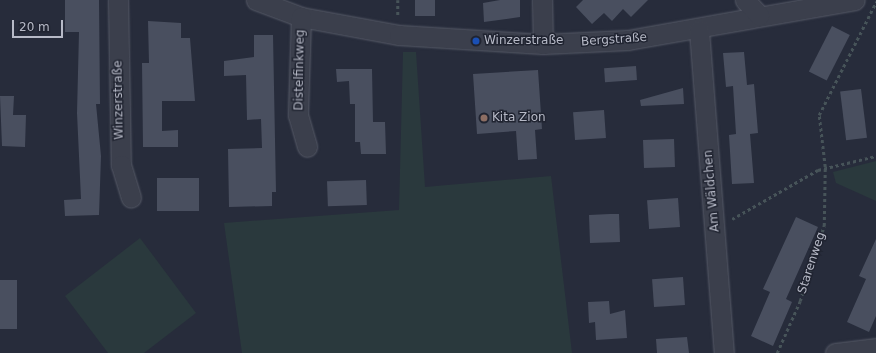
<!DOCTYPE html>
<meta charset="utf-8">
<style>
body{margin:0}
#map{position:relative;width:876px;height:353px;overflow:hidden;background:#272c3b;font-family:"DejaVu Sans",sans-serif}
div>[style]{position:absolute}
.green>*{inset:0;background:#2a393d}
.building>*{inset:0;background:#494f5f;transform-origin:0 0}
.path>*{height:2.5px;margin-top:-1.25px;transform-origin:0;background:repeating-linear-gradient(90deg,#475459 0 3px,transparent 0 6px)}
.roads{filter:drop-shadow(0 0 1px #565a67) drop-shadow(0 0 1px #565a67)}
.minor>*{height:19px;margin:-9.5px;padding:0 9.5px;transform-origin:9.5px;border-radius:9.5px;background:#3b3f4c}
.dots>*{width:11px;height:11px;translate:-50% -50%;box-sizing:border-box;border:2px solid #202431;border-radius:50%}
span{translate:-50% -50%;white-space:nowrap;text-align:center;line-height:1.15;-webkit-text-stroke:3px #202431;paint-order:stroke}
.street-label{font-size:12px;color:#b7bac7}
.poi-label{font-size:12px;color:#b7bac7}
.left{translate:0 -50%;text-align:left}
.scale{position:absolute;left:12px;top:20px;width:51px;height:18px;box-sizing:border-box;border:2px solid #b7bac7;border-top:0;padding-left:5px;font-size:12px;line-height:14px;white-space:nowrap;color:#b7bac7;-webkit-text-stroke:3px #202431;paint-order:stroke}
</style>
<div id="map">
<div class="green">
<div style="clip-path:polygon(403px 52px,416px 52px,425px 187px,551px 176px,572px 353px,242px 353px,224px 223px,399px 210px)"></div>
<div style="clip-path:polygon(876px 161px,876px 201px,836px 183px,833px 172px)"></div>
<div style="clip-path:polygon(140px 238px,196px 313px,144px 353px,108px 353px,65px 296px)"></div>
</div>
<div class="building">
<div style="clip-path:polygon(65px 0,99px 0,100px 104px,96px 104px,101px 156px,99px 215px,65px 216px,64px 200px,81px 199px,77px 113px,79px 32px,65px 32px)"></div>
<div style="left:415px;top:0;width:20px;height:16px"></div>
<div style="clip-path:polygon(500px 0,520px 0,520px 17px,484px 22px,483px 3px)"></div>
<div style="clip-path:polygon(583px 0,648px 0,631px 17px,623px 9px,612px 21px,604px 13px,592px 24px,576px 7px)"></div>
<div style="clip-path:polygon(148px 21px,181px 23px,181px 38px,190px 38px,195px 101px,162px 101px,162px 131px,178px 130px,178px 147px,143px 147px,142px 63px,149px 63px)"></div>
<div style="left:832px;top:26px;width:20px;height:51px;rotate:27deg"></div>
<div style="clip-path:polygon(254px 35px,273px 35px,276px 192px,272px 192px,272px 206px,229px 207px,228px 149px,262px 148px,261px 119px,247px 120px,246px 75px,224px 76px,224px 61px,254px 57px)"></div>
<div style="clip-path:polygon(744px 52px,747px 85px,754px 84px,758px 133px,750px 134px,754px 183px,732px 184px,729px 135px,736px 134px,733px 86px,726px 87px,723px 53px)"></div>
<div style="left:636px;top:66px;width:14px;height:32px;rotate:86deg"></div>
<div style="clip-path:polygon(336px 69px,372px 69px,373px 122px,385px 122px,386px 154px,361px 154px,360px 142px,355px 142px,355px 104px,350px 104px,349px 81px,337px 82px)"></div>
<div style="clip-path:polygon(538px 70px,542px 129px,535px 130px,537px 159px,518px 160px,516px 131px,477px 134px,473px 74px)"></div>
<div style="clip-path:polygon(683px 88px,684px 104px,641px 106px,640px 100px)"></div>
<div style="left:861px;top:89px;width:49px;height:21px;rotate:83deg"></div>
<div style="clip-path:polygon(0 96px,14px 96px,13px 115px,26px 115px,25px 147px,2px 146px)"></div>
<div style="left:604px;top:110px;width:28px;height:31px;rotate:86deg"></div>
<div style="left:674px;top:139px;width:28px;height:31px;rotate:88deg"></div>
<div style="left:157px;top:178px;width:42px;height:33px"></div>
<div style="left:366px;top:180px;width:25px;height:39px;rotate:88deg"></div>
<div style="left:678px;top:198px;width:29px;height:31px;rotate:86deg"></div>
<div style="clip-path:polygon(610px 214px,619px 214px,620px 242px,590px 243px,589px 215px)"></div>
<div style="clip-path:polygon(796px 217px,818px 227px,786px 299px,792px 302px,773px 346px,751px 336px,770px 292px,763px 289px)"></div>
<div style="clip-path:polygon(876px 239px,876px 316px,869px 332px,847px 322px,866px 279px,859px 276px)"></div>
<div style="left:683px;top:277px;width:28px;height:31px;rotate:86deg"></div>
<div style="left:0;top:280px;width:17px;height:49px"></div>
<div style="clip-path:polygon(609px 301px,610px 314px,625px 310px,627px 338px,596px 340px,595px 322px,589px 323px,588px 302px)"></div>
<div style="clip-path:polygon(687px 337px,689px 353px,657px 353px,656px 339px)"></div>
</div>
<div class="path">
<div style="left:398px;top:0;width:16px;rotate:90deg"></div>
<div style="left:732px;top:219px;width:99px;rotate:-29.7deg"></div>
<div style="left:818px;top:170px;width:60px;rotate:-13.6deg"></div>
<div style="left:777px;top:353px;width:57px;rotate:-66.1deg"></div>
<div style="left:800px;top:301px;width:79px;rotate:-72.3deg"></div>
<div style="left:824px;top:226px;width:59px;rotate:-89deg"></div>
<div style="left:825px;top:167px;width:52px;rotate:-96.6deg"></div>
<div style="left:819px;top:115px;width:127px;rotate:-63.2deg"></div>
</div>
<div class="roads">
<div class="minor">
<div style="left:118px;top:0;width:165px;rotate:89deg"></div>
<div style="left:121px;top:165px;width:34px;rotate:73deg"></div>
<div style="left:256px;top:0;width:48px;rotate:20.7deg"></div>
<div style="left:301px;top:17px;width:100px;rotate:10.4deg"></div>
<div style="left:399px;top:35px;width:144px;rotate:3.6deg"></div>
<div style="left:543px;top:44px;width:85px;rotate:-2.7deg"></div>
<div style="left:628px;top:40px;width:230px;rotate:-10deg"></div>
<div style="left:542px;top:0;width:44px;rotate:88.7deg"></div>
<div style="left:745px;top:0;width:21px;rotate:47deg"></div>
<div style="left:301px;top:17px;width:98px;rotate:91.8deg"></div>
<div style="left:298px;top:115px;width:33px;rotate:74deg"></div>
<div style="left:699px;top:30px;width:324px;rotate:85.6deg"></div>
<div style="left:835px;top:353px;width:41px;rotate:-7deg"></div>
</div>
</div>
<div class="dots">
<div style="left:476px;top:41px;background:#1a4fb4"></div>
<div style="left:484px;top:118px;background:#8d6e63"></div>
</div>
<div class="street-label">
<span style="left:614px;top:40px;rotate:-4deg">Bergstraße</span>
<span style="left:300px;top:70px;rotate:-89deg">Distelfinkweg</span>
<span style="left:119px;top:100px;rotate:-91deg">Winzerstraße</span>
<span style="left:712px;top:191px;rotate:-95deg">Am Wäldchen</span>
<span style="left:812px;top:263px;rotate:-72deg">Starenweg</span>
</div>
<div class="poi-label">
<span class="left" style="left:484px;top:41px">Winzerstraße</span>
<span class="left" style="left:492px;top:118px">Kita Zion</span>
</div>
<div class="scale">20 m</div>
</div>
